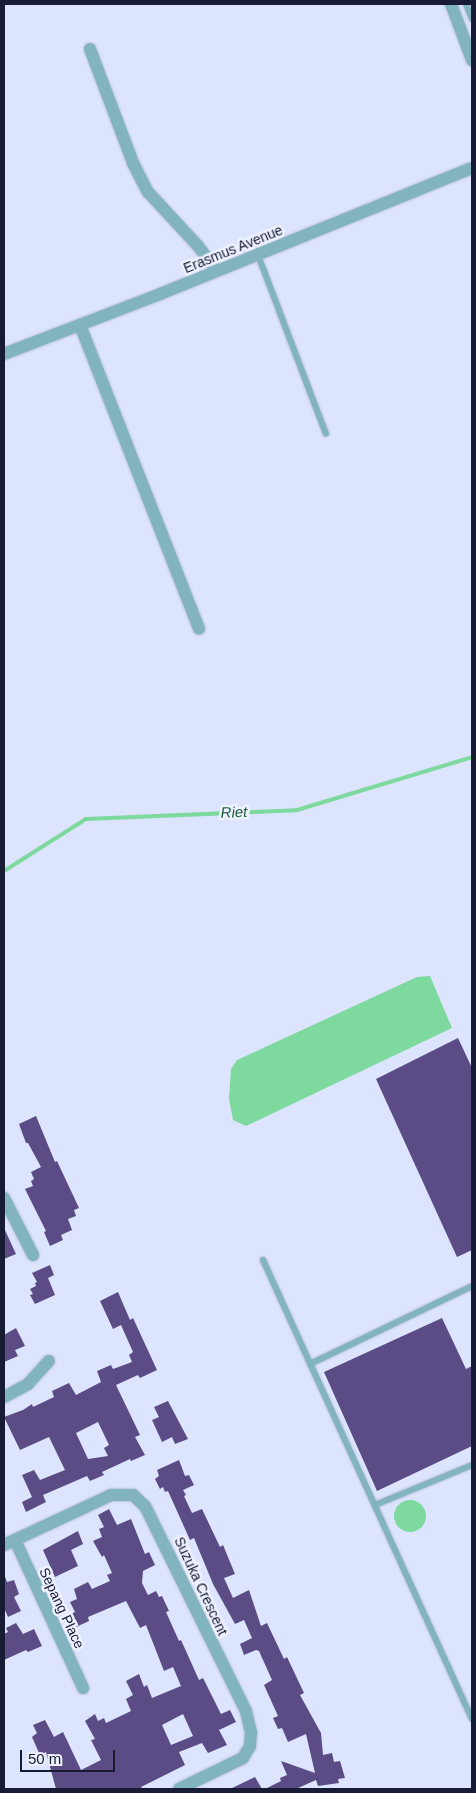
<!DOCTYPE html>
<style>
body{margin:0}
#map{position:relative;width:476px;height:1793px;overflow:hidden;background:#dde4fe;font-family:Helvetica,sans-serif}
div>[style]{position:absolute}
.water>*{inset:0;background:#7dd99d}
.round{border-radius:50%}
.stream>*{height:4px;margin:-2px;padding:0 2px;transform-origin:2px;border-radius:2px;background:#7dd99d}
.building>*{inset:0;background:#5b4c85}
.roads{filter:drop-shadow(0 0 1px #b9c0d9) drop-shadow(0 0 1px #b9c0d9)}
.service>*{height:6px;margin:-3px;padding:0 3px;transform-origin:3px;border-radius:3px;background:#82b4c0}
.minor>*{height:12px;margin:-6px;padding:0 6px;transform-origin:6px;border-radius:6px;background:#82b4c0}
span{translate:-50% -50%;white-space:nowrap;text-align:center;line-height:1.15;-webkit-text-stroke:5px #eef1ff;paint-order:stroke}
.street-label{font-size:14px;color:#171b33}
.water-label{font-size:15px;color:#1d5f39;font-style:italic}
.frame{position:absolute;inset:0;border:5px solid #171b33;pointer-events:none}
.scale{position:absolute;left:20px;top:1750px;width:95px;height:22px;box-sizing:border-box;border:2px solid #171b33;border-top:0;padding-left:6px;font-size:15px;line-height:18px;white-space:nowrap;color:#171b33;-webkit-text-stroke:4px #eef1ff;paint-order:stroke}
</style>
<div id="map">
<div class="water">
<div style="clip-path:polygon(430px 976px,452px 1028px,246px 1126px,233px 1120px,229px 1099px,231px 1069px,237px 1060px,417px 977px)"></div>
<div class="round" style="left:394px;top:1500px;width:32px;height:32px"></div>
</div>
<div class="stream">
<div style="left:4px;top:871px;width:97px;rotate:-32.4deg"></div>
<div style="left:86px;top:819px;width:211px;rotate:-2.4deg"></div>
<div style="left:297px;top:810px;width:183px;rotate:-16.8deg"></div>
</div>
<div class="building">
<div style="clip-path:polygon(458px 1038px,472px 1068px,472px 1250px,457px 1257px,376px 1079px)"></div>
<div style="clip-path:polygon(36px 1116px,55px 1162px,57px 1161px,79px 1208px,74px 1210px,76px 1216px,68px 1219px,72px 1230px,61px 1235px,63px 1240px,50px 1246px,44px 1232px,46px 1231px,25px 1189px,33px 1186px,31px 1181px,34px 1179px,31px 1172px,41px 1167px,28px 1143px,26px 1143px,19px 1124px)"></div>
<div style="clip-path:polygon(4px 1228px,16px 1254px,4px 1259px)"></div>
<div style="clip-path:polygon(50px 1265px,54px 1275px,48px 1278px,55px 1295px,35px 1304px,30px 1295px,33px 1294px,30px 1289px,36px 1286px,35px 1283px,37px 1282px,32px 1273px)"></div>
<div style="clip-path:polygon(evenodd,118px 1292px,130px 1320px,133px 1318px,157px 1370px,140px 1378px,138px 1375px,116px 1385px,140px 1435px,135px 1437px,145px 1455px,131px 1461px,130px 1459px,102px 1472px,104px 1475px,90px 1481px,87px 1476px,43px 1495px,46px 1502px,26px 1512px,22px 1502px,32px 1497px,22px 1475px,34px 1470px,40px 1480px,65px 1470px,49px 1437px,20px 1450px,4px 1417px,23px 1410px,32px 1404px,33px 1407px,54px 1397px,52px 1391px,69px 1383px,76px 1395px,101px 1382px,97px 1371px,111px 1365px,113px 1369px,132px 1362px,129px 1355px,133px 1352px,121px 1325px,113px 1329px,100px 1301px,118px 1292px,98px 1422px,109px 1445px,104px 1448px,108px 1456px,88px 1459px,76px 1433px,98px 1422px)"></div>
<div style="clip-path:polygon(442px 1318px,466px 1369px,472px 1366px,472px 1446px,377px 1491px,324px 1372px)"></div>
<div style="clip-path:polygon(16px 1328px,25px 1346px,15px 1350px,18px 1356px,4px 1362px,4px 1335px)"></div>
<div style="clip-path:polygon(168px 1401px,188px 1439px,175px 1444px,172px 1437px,162px 1442px,152px 1420px,159px 1417px,154px 1407px)"></div>
<div style="clip-path:polygon(179px 1460px,185px 1476px,189px 1475px,194px 1485px,183px 1490px,186px 1495px,184px 1496px,192px 1513px,202px 1509px,220px 1547px,223px 1545px,235px 1574px,224px 1578px,233px 1598px,249px 1590px,261px 1626px,267px 1623px,284px 1659px,287px 1657px,304px 1693px,300px 1695px,321px 1733px,323px 1755px,332px 1753px,334px 1762px,340px 1761px,345px 1778px,338px 1779px,339px 1783px,318px 1786px,316px 1780px,296px 1789px,265px 1789px,281px 1781px,280px 1778px,287px 1775px,281px 1761px,315px 1773px,306px 1734px,288px 1742px,282px 1728px,278px 1729px,273px 1718px,278px 1716px,264px 1685px,272px 1680px,259px 1651px,256px 1650px,244px 1655px,240px 1644px,252px 1638px,244px 1620px,235px 1624px,213px 1584px,194px 1538px,190px 1540px,168px 1491px,165px 1492px,163px 1487px,160px 1489px,155px 1479px,159px 1476px,157px 1470px)"></div>
<div style="clip-path:polygon(evenodd,109px 1509px,117px 1525px,131px 1519px,145px 1554px,149px 1552px,155px 1565px,143px 1571px,142px 1583px,148px 1595px,156px 1591px,159px 1597px,162px 1596px,169px 1611px,166px 1612px,179px 1641px,181px 1640px,199px 1680px,203px 1678px,221px 1714px,230px 1710px,236px 1722px,219px 1730px,227px 1745px,208px 1753px,202px 1743px,179px 1752px,185px 1765px,141px 1787px,143px 1789px,56px 1789px,46px 1752px,40px 1755px,32px 1737px,37px 1733px,33px 1725px,45px 1720px,54px 1737px,63px 1732px,81px 1770px,101px 1760px,91px 1740px,95px 1739px,85px 1721px,95px 1714px,98px 1721px,104px 1718px,106px 1723px,131px 1711px,126px 1699px,133px 1695px,126px 1681px,139px 1674px,144px 1687px,147px 1685px,152px 1698px,181px 1686px,173px 1667px,164px 1671px,146px 1625px,140px 1628px,126px 1601px,88px 1617px,89px 1621px,76px 1627px,71px 1614px,75px 1612px,70px 1602px,77px 1599px,74px 1589px,88px 1582px,92px 1589px,110px 1581px,107px 1575px,112px 1573px,104px 1555px,102px 1557px,93px 1541px,102px 1537px,99px 1529px,104px 1527px,98px 1515px,109px 1509px,183px 1714px,193px 1736px,171px 1745px,162px 1725px,183px 1714px)"></div>
<div style="clip-path:polygon(78px 1531px,83px 1544px,71px 1550px,78px 1566px,55px 1577px,43px 1550px)"></div>
<div style="clip-path:polygon(4px 1574px,7px 1582px,14px 1580px,19px 1594px,14px 1597px,21px 1611px,8px 1617px,4px 1608px)"></div>
<div style="clip-path:polygon(16px 1623px,23px 1634px,34px 1629px,42px 1646px,28px 1652px,26px 1650px,4px 1660px,4px 1634px,8px 1632px,6px 1628px)"></div>
<div style="clip-path:polygon(255px 1777px,262px 1789px,230px 1789px)"></div>
</div>
<div class="roads">
<div class="service">
<div style="left:466px;top:4px;width:16px;rotate:68deg"></div>
<div style="left:258px;top:255px;width:191px;rotate:69.2deg"></div>
<div style="left:263px;top:1260px;width:504px;rotate:65.52deg"></div>
<div style="left:310px;top:1364px;width:180px;rotate:-25.7deg"></div>
<div style="left:375px;top:1505px;width:105px;rotate:-22.4deg"></div>
</div>
<div class="minor">
<div style="left:451px;top:4px;width:60px;rotate:69.4deg"></div>
<div style="left:90px;top:49px;width:122px;rotate:69.3deg"></div>
<div style="left:133px;top:163px;width:33px;rotate:63deg"></div>
<div style="left:148px;top:192px;width:74px;rotate:47.2deg"></div>
<div style="left:198px;top:246px;width:31px;rotate:53deg"></div>
<div style="left:80px;top:325px;width:326px;rotate:68.6deg"></div>
<div style="left:4px;top:354px;width:167px;rotate:-21deg"></div>
<div style="left:160px;top:294px;width:336px;rotate:-22deg"></div>
<div style="left:4px;top:1198px;width:64px;rotate:63deg"></div>
<div style="left:4px;top:1397px;width:27px;rotate:-28deg"></div>
<div style="left:28px;top:1384px;width:31px;rotate:-48deg"></div>
<div style="left:15px;top:1540px;width:163px;rotate:65.3deg"></div>
<div style="left:4px;top:1545px;width:118px;rotate:-25deg"></div>
<div style="left:111px;top:1495px;width:22px"></div>
<div style="left:133px;top:1495px;width:16px;rotate:43deg"></div>
<div style="left:145px;top:1506px;width:229px;rotate:63.8deg"></div>
<div style="left:246px;top:1711px;width:22px;rotate:77deg"></div>
<div style="left:251px;top:1732px;width:14px;rotate:94deg"></div>
<div style="left:250px;top:1746px;width:14px;rotate:120deg"></div>
<div style="left:243px;top:1758px;width:71px;rotate:154.2deg"></div>
</div>
</div>
<div class="street-label">
<span style="left:233px;top:249px;rotate:-22deg">Erasmus Avenue</span>
<span style="left:201px;top:1586px;rotate:65deg">Suzuka Crescent</span>
<span style="left:62px;top:1608px;rotate:65deg">Sepang Place</span>
</div>
<div class="water-label">
<span style="left:234px;top:812px;rotate:-2deg">Riet</span>
</div>
<div class="frame"></div>
<div class="scale">50 m</div>
</div>
